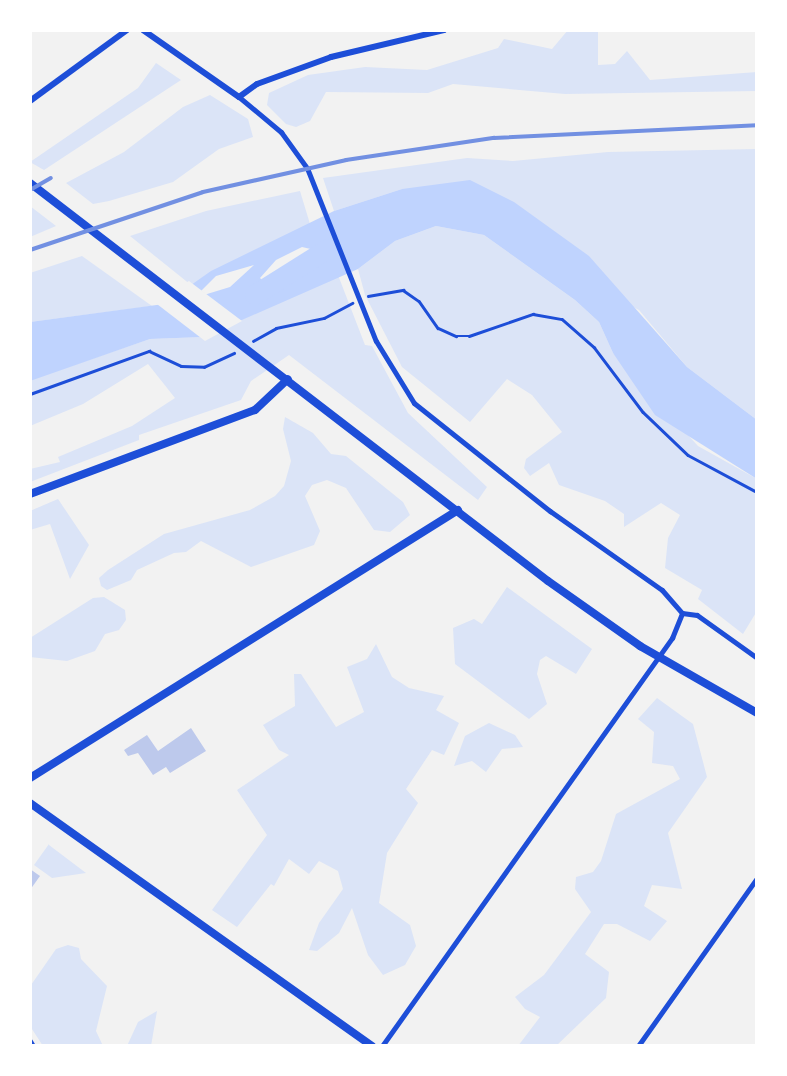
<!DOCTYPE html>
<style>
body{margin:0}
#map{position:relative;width:787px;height:1076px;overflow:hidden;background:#f2f2f2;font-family:Manrope,sans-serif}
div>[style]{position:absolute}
.green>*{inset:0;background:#dbe4f7}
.water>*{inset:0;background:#bfd3fe}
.pier>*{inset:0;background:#f2f2f2}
.river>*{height:20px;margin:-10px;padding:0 10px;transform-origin:10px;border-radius:10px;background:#bfd3fe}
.building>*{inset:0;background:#bdc9ec}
.path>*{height:2.5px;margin:-1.25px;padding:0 1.25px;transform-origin:1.25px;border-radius:1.25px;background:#1d4ed8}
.minor>*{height:5px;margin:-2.5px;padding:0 2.5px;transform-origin:2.5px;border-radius:2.5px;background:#1d4ed8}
.tertiary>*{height:6px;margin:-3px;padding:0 3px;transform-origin:3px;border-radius:3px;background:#1d4ed8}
.secondary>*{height:8px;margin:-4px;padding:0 4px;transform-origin:4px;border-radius:4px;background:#1d4ed8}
.primary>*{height:8px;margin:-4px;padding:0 4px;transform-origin:4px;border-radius:4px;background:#1d4ed8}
.rail>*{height:4px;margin:-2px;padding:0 2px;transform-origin:2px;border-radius:2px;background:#7290e2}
span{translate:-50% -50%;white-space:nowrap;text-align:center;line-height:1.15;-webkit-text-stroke:10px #fff;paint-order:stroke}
.frame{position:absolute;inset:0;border:32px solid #fff;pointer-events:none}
</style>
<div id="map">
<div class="green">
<div style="clip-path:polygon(568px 30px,598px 30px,598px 65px,615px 64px,627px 51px,650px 80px,757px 72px,757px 91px,565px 94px,453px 84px,428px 93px,326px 92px,310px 121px,296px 127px,286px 124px,267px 105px,269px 93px,308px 75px,365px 67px,427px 70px,498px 48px,504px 39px,552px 49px)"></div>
<div style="clip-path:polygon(156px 63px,181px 80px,44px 170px,30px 162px,138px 88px)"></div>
<div style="clip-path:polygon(210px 95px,248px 119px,253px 137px,219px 149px,173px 182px,109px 201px,93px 204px,66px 183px,124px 152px,183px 107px)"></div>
<div style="clip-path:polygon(757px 149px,757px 420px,687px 367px,639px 310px,402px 189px,334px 211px,323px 178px,467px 158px,513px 161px,608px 152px)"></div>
<div style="clip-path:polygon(300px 191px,310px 224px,191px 285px,130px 236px,206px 211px)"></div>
<div style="clip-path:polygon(30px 206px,56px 226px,30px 237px)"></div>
<div style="clip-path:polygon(436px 226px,484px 235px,575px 300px,599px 322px,613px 353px,698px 446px,757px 479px,757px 611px,743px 634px,698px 599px,702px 590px,665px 568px,668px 538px,680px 515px,661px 503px,624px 527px,624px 514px,605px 501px,559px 485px,549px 463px,530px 476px,524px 468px,526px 459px,562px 432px,532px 395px,507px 379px,470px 422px,402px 367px,365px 295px,358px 269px,395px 241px)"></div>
<div style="clip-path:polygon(82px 256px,152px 306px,30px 322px,30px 273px)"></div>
<div style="clip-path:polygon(338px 275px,365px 345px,372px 346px,408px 413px,487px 487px,478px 500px,289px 355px,251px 381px,241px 400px,139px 435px,139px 440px,30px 482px,30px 469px,60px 462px,58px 457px,132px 426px,175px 398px,148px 364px,83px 404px,30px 426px,30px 380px,150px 339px,203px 337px)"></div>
<div style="clip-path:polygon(285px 417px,313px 433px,331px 454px,346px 456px,403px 502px,410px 515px,390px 532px,374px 530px,346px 488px,327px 480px,312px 485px,305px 496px,320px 531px,314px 545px,251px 567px,201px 541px,186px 552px,174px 553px,137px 570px,131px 580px,107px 590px,101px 586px,99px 578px,108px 570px,164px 534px,250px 510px,275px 496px,284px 486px,291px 461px,283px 429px)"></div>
<div style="clip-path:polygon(58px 499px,89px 545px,70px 579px,50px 524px,30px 530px,30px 511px)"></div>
<div style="clip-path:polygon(507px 587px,592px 649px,576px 674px,546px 656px,540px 660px,537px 674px,547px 704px,529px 719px,455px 664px,453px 628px,474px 619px,482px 624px)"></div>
<div style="clip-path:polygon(104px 597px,125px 610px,126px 620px,119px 630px,105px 634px,95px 651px,67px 661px,30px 657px,30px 638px,93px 598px)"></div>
<div style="clip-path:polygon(376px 644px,392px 677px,409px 688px,444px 696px,436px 710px,459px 723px,444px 755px,432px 750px,406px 789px,418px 803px,387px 853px,379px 903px,410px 925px,416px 946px,405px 965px,383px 975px,368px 955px,352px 908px,339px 933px,317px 951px,309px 950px,319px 923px,343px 889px,338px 871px,319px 861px,309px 874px,289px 859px,274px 886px,271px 884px,237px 927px,212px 910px,267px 835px,237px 790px,289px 755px,279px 750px,263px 725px,295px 706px,294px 674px,301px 674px,336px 727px,364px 712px,347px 667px,367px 659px)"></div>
<div style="clip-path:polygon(657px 698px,693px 724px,707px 777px,668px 833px,682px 889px,652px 885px,644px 906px,667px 921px,650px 941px,617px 924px,604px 924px,585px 954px,609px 972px,606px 998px,556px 1046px,518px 1046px,540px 1017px,525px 1009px,515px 997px,544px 975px,591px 912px,575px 889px,576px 877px,593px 872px,601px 861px,616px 814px,680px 779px,673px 766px,652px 763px,654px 732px,638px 719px)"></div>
<div style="clip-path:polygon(489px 723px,515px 735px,523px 747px,502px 749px,486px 772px,472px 761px,454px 766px,465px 736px)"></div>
<div style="clip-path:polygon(49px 844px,49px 845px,86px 873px,52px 878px,34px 865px)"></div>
<div style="clip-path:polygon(68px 945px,79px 948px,81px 959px,107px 986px,96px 1031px,103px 1046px,43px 1046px,30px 1026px,31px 985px,56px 949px)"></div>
<div style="clip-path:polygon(157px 1011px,151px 1046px,127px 1046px,138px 1022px)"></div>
</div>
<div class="water">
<div style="clip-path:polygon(evenodd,470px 180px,514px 202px,589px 256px,687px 367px,757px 420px,757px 479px,655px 415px,613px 353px,599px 322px,575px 300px,484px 235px,436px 226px,395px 241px,358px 269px,203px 337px,150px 339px,30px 381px,30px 322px,164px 304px,211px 271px,334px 211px,402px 189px,470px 180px,302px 247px,315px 250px,296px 268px,281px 278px,264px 282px,260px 278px,276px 260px,302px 247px,470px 180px,254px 265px,230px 287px,194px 298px,216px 276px,254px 265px)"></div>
</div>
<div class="pier">
<div style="clip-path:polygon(189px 281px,242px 321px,205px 341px,153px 301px)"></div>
</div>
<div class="river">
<div style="left:255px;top:295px;width:86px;rotate:-32.2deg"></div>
</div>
<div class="building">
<div style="clip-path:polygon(191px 728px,206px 751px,170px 773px,166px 767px,153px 775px,138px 753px,128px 756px,124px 750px,147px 735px,158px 751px)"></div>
<div style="clip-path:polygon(30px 869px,40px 876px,30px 890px)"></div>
</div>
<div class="path">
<div style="left:368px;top:296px;width:36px;rotate:-10deg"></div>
<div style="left:403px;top:290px;width:19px;rotate:35deg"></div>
<div style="left:419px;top:301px;width:33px;rotate:55deg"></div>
<div style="left:438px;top:328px;width:20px;rotate:24deg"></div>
<div style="left:456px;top:336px;width:13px"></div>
<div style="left:469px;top:336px;width:68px;rotate:-19deg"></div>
<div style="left:533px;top:314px;width:29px;rotate:10deg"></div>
<div style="left:562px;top:319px;width:43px;rotate:41.2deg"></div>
<div style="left:594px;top:347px;width:81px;rotate:53deg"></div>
<div style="left:643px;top:412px;width:62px;rotate:43.7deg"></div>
<div style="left:688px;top:455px;width:78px;rotate:28.2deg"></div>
<div style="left:253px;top:341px;width:26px;rotate:-29deg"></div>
<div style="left:276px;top:328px;width:49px;rotate:-11.8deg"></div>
<div style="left:324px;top:318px;width:32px;rotate:-28deg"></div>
<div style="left:30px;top:394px;width:127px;rotate:-19.9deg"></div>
<div style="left:149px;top:351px;width:35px;rotate:25deg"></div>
<div style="left:181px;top:366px;width:23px;rotate:2deg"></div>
<div style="left:204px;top:367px;width:33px;rotate:-25deg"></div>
</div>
<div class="minor">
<div style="left:239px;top:97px;width:55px;rotate:39.8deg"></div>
<div style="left:281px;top:132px;width:44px;rotate:54.2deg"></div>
<div style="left:307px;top:168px;width:186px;rotate:68.3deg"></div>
<div style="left:376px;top:341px;width:73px;rotate:58.5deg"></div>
<div style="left:414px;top:403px;width:174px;rotate:38.5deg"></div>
<div style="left:550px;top:511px;width:137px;rotate:35.2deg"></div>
<div style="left:662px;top:590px;width:30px;rotate:49deg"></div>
<div style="left:682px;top:613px;width:15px;rotate:8deg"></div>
<div style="left:697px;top:615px;width:74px;rotate:35.6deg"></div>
<div style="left:30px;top:1041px;width:6px;rotate:59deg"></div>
<div style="left:382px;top:1046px;width:501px;rotate:-54.6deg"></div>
<div style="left:672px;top:638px;width:27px;rotate:-68deg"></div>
<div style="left:638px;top:1046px;width:206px;rotate:-54.7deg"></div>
</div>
<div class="tertiary">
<div style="left:143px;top:30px;width:117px;rotate:34.9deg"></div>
<div style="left:239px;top:97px;width:22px;rotate:-36deg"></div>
<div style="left:257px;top:84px;width:79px;rotate:-20deg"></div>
<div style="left:331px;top:57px;width:116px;rotate:-13.4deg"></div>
<div style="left:30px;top:101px;width:120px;rotate:-36.2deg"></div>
</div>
<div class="secondary">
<div style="left:30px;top:803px;width:420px;rotate:35.4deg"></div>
</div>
<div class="primary">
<div style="left:30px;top:183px;width:653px;rotate:37.54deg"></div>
<div style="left:548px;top:581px;width:113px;rotate:35.2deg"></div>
<div style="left:640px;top:646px;width:135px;rotate:29.8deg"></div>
<div style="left:30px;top:494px;width:240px;rotate:-20.5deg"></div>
<div style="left:255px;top:410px;width:45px;rotate:-43.2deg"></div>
<div style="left:30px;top:778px;width:505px;rotate:-32.05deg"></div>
</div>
<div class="rail">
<div style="left:30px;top:190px;width:24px;rotate:-30deg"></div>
<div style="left:30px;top:250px;width:182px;rotate:-18.5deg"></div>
<div style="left:203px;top:192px;width:147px;rotate:-12.6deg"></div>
<div style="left:346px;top:160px;width:150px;rotate:-8.5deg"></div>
<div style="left:494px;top:138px;width:263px;rotate:-2.8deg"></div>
</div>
<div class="frame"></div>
</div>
